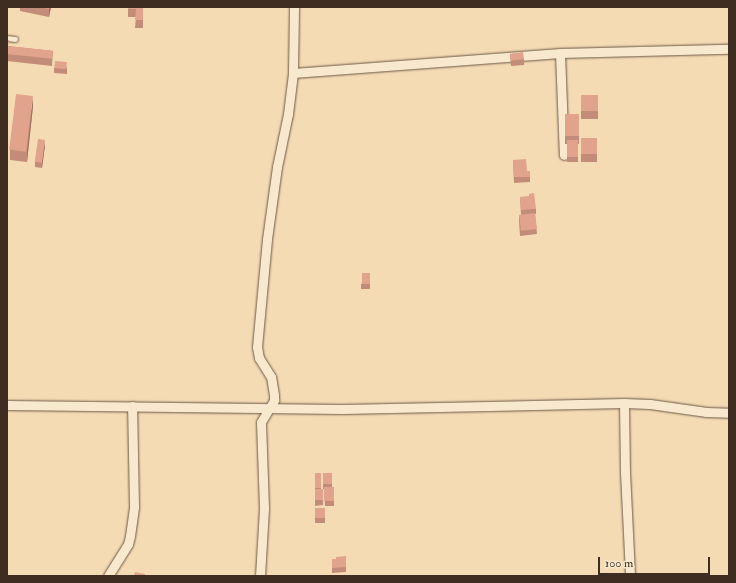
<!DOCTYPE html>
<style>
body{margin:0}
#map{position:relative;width:736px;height:583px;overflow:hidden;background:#f5dbb4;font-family:"IM FELL Double Pica",serif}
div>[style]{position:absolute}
.roads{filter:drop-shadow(0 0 1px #6c5846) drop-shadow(0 0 1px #6c5846)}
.service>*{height:4.5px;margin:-2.25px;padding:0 2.25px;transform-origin:2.25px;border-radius:2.25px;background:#f8e8ce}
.minor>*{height:9px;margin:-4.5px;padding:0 4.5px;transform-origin:4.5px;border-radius:4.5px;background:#f8e8ce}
.wall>*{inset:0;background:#c28c78;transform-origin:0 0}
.shaded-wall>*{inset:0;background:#9e7262}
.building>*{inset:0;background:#e2a38c;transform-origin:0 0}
span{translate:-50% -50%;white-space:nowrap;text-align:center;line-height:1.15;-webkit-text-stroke:3px #f8e8ce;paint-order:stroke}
.frame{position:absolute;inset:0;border:8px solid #3f2d22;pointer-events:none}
.scale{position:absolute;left:598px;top:557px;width:112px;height:18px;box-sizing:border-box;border:2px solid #3f2d22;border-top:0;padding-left:5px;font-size:12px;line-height:14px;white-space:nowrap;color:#3f2d22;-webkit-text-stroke:3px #f8e8ce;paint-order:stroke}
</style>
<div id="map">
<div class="roads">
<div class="service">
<div style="left:7px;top:38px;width:8px;rotate:7deg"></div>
</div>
<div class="minor">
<div style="left:560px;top:53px;width:102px;rotate:87.8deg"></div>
<div style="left:293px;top:73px;width:268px;rotate:-4.3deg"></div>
<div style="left:560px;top:53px;width:169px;rotate:-1.4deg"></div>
<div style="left:624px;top:403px;width:69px;rotate:89.2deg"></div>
<div style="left:625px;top:472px;width:104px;rotate:87.2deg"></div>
<div style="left:7px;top:405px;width:335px;rotate:0.7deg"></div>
<div style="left:342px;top:409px;width:282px;rotate:-1.2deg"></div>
<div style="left:624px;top:403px;width:26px;rotate:2deg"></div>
<div style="left:650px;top:404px;width:57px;rotate:8.1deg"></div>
<div style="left:706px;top:412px;width:23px;rotate:2deg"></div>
<div style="left:108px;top:576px;width:38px;rotate:-58deg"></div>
<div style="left:128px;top:544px;width:8px;rotate:-76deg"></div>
<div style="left:130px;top:536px;width:30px;rotate:-82deg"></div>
<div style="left:134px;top:506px;width:100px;rotate:-91.1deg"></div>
<div style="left:260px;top:576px;width:68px;rotate:-86.6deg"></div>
<div style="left:264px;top:508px;width:86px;rotate:-92deg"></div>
<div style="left:261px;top:422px;width:26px;rotate:-59deg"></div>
<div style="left:274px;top:400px;width:5px;rotate:-90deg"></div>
<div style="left:274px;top:395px;width:18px;rotate:-99deg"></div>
<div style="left:271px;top:377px;width:22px;rotate:-122deg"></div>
<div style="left:259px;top:358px;width:11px;rotate:-100deg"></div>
<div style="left:257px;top:347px;width:108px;rotate:-84.7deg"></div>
<div style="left:267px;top:239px;width:73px;rotate:-82.1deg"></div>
<div style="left:277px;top:167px;width:54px;rotate:-78.3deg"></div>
<div style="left:288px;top:114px;width:41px;rotate:-83deg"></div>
<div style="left:293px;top:73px;width:66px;rotate:-89.1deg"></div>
</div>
</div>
<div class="wall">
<div style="clip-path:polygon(20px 7px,51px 7px,49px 17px,20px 11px)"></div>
<div style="clip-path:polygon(128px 7px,143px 7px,143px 28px,135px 28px,136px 17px,128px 17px)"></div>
<div style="clip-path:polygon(7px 40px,8px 46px,53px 51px,52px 66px,7px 61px)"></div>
<div style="clip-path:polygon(510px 54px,524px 59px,524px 65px,511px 66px)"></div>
<div style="clip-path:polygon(67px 67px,67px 74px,54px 73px,54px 68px)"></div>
<div style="left:598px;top:95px;width:24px;height:17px;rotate:90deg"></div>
<div style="clip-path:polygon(33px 106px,27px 162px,10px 160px,10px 150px)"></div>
<div style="clip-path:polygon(565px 114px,579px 114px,579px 144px,578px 144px,578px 162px,567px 162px,567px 144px,565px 144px)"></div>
<div style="left:581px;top:138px;width:16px;height:24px"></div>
<div style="clip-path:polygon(45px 145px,42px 168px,35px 167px,35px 162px)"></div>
<div style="clip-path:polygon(513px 160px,527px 171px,530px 171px,530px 182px,514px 183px)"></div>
<div style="clip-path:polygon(520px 197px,536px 209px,536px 214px,535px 214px,537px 234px,520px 236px,519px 221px,519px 215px,521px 215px)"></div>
<div style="clip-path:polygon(370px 278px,370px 289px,361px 289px,361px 284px)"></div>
<div style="clip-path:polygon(315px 473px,321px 473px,321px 489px,323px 489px,323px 505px,315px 506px)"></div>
<div style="clip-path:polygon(323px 473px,332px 473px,332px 487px,334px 487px,334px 506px,325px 506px,324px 489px,323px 489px)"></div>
<div style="clip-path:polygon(325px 508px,325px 523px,315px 523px,315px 518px)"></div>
<div style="clip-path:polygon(332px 559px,346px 567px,346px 572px,332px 573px)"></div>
</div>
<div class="shaded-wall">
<div style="clip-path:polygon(49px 7px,51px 7px,49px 17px)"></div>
<div style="clip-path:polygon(33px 96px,33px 106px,27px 162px,27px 152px)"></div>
<div style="clip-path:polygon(45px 140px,45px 145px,42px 168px,42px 163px)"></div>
</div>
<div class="building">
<div style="clip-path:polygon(40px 7px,49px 7px,49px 9px)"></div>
<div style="clip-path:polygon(128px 7px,143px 7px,143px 20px,135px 20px,136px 9px,128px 9px)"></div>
<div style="clip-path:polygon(7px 40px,9px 40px,8px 46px,7px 46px)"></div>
<div style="left:7px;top:46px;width:46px;height:8px;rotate:6deg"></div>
<div style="left:523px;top:52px;width:7px;height:13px;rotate:82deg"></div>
<div style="left:55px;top:61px;width:12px;height:7px;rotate:5deg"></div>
<div style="left:16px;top:94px;width:17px;height:56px;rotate:7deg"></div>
<div style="left:598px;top:95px;width:16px;height:17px;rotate:90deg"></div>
<div style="left:565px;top:114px;width:14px;height:22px"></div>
<div style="left:581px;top:138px;width:16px;height:16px"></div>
<div style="left:38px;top:139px;width:7px;height:23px;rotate:8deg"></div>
<div style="left:567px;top:140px;width:11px;height:17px"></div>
<div style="clip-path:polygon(526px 159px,527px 171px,530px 171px,530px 177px,514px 177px,513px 160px)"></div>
<div style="clip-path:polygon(534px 193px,536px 209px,521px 210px,520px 197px,529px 196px,529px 194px)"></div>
<div style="left:535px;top:213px;width:16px;height:16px;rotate:83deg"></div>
<div style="left:362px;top:273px;width:8px;height:11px"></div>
<div style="left:315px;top:473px;width:6px;height:15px"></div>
<div style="left:323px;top:473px;width:9px;height:11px"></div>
<div style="left:324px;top:487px;width:10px;height:14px"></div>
<div style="left:315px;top:489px;width:8px;height:11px"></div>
<div style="left:315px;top:508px;width:10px;height:10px"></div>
<div style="clip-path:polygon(346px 556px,346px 567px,332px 568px,332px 559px,336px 559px,336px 557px)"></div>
<div style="clip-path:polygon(135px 572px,145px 574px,145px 576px,134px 576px)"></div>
</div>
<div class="frame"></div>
<div class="scale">100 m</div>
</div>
